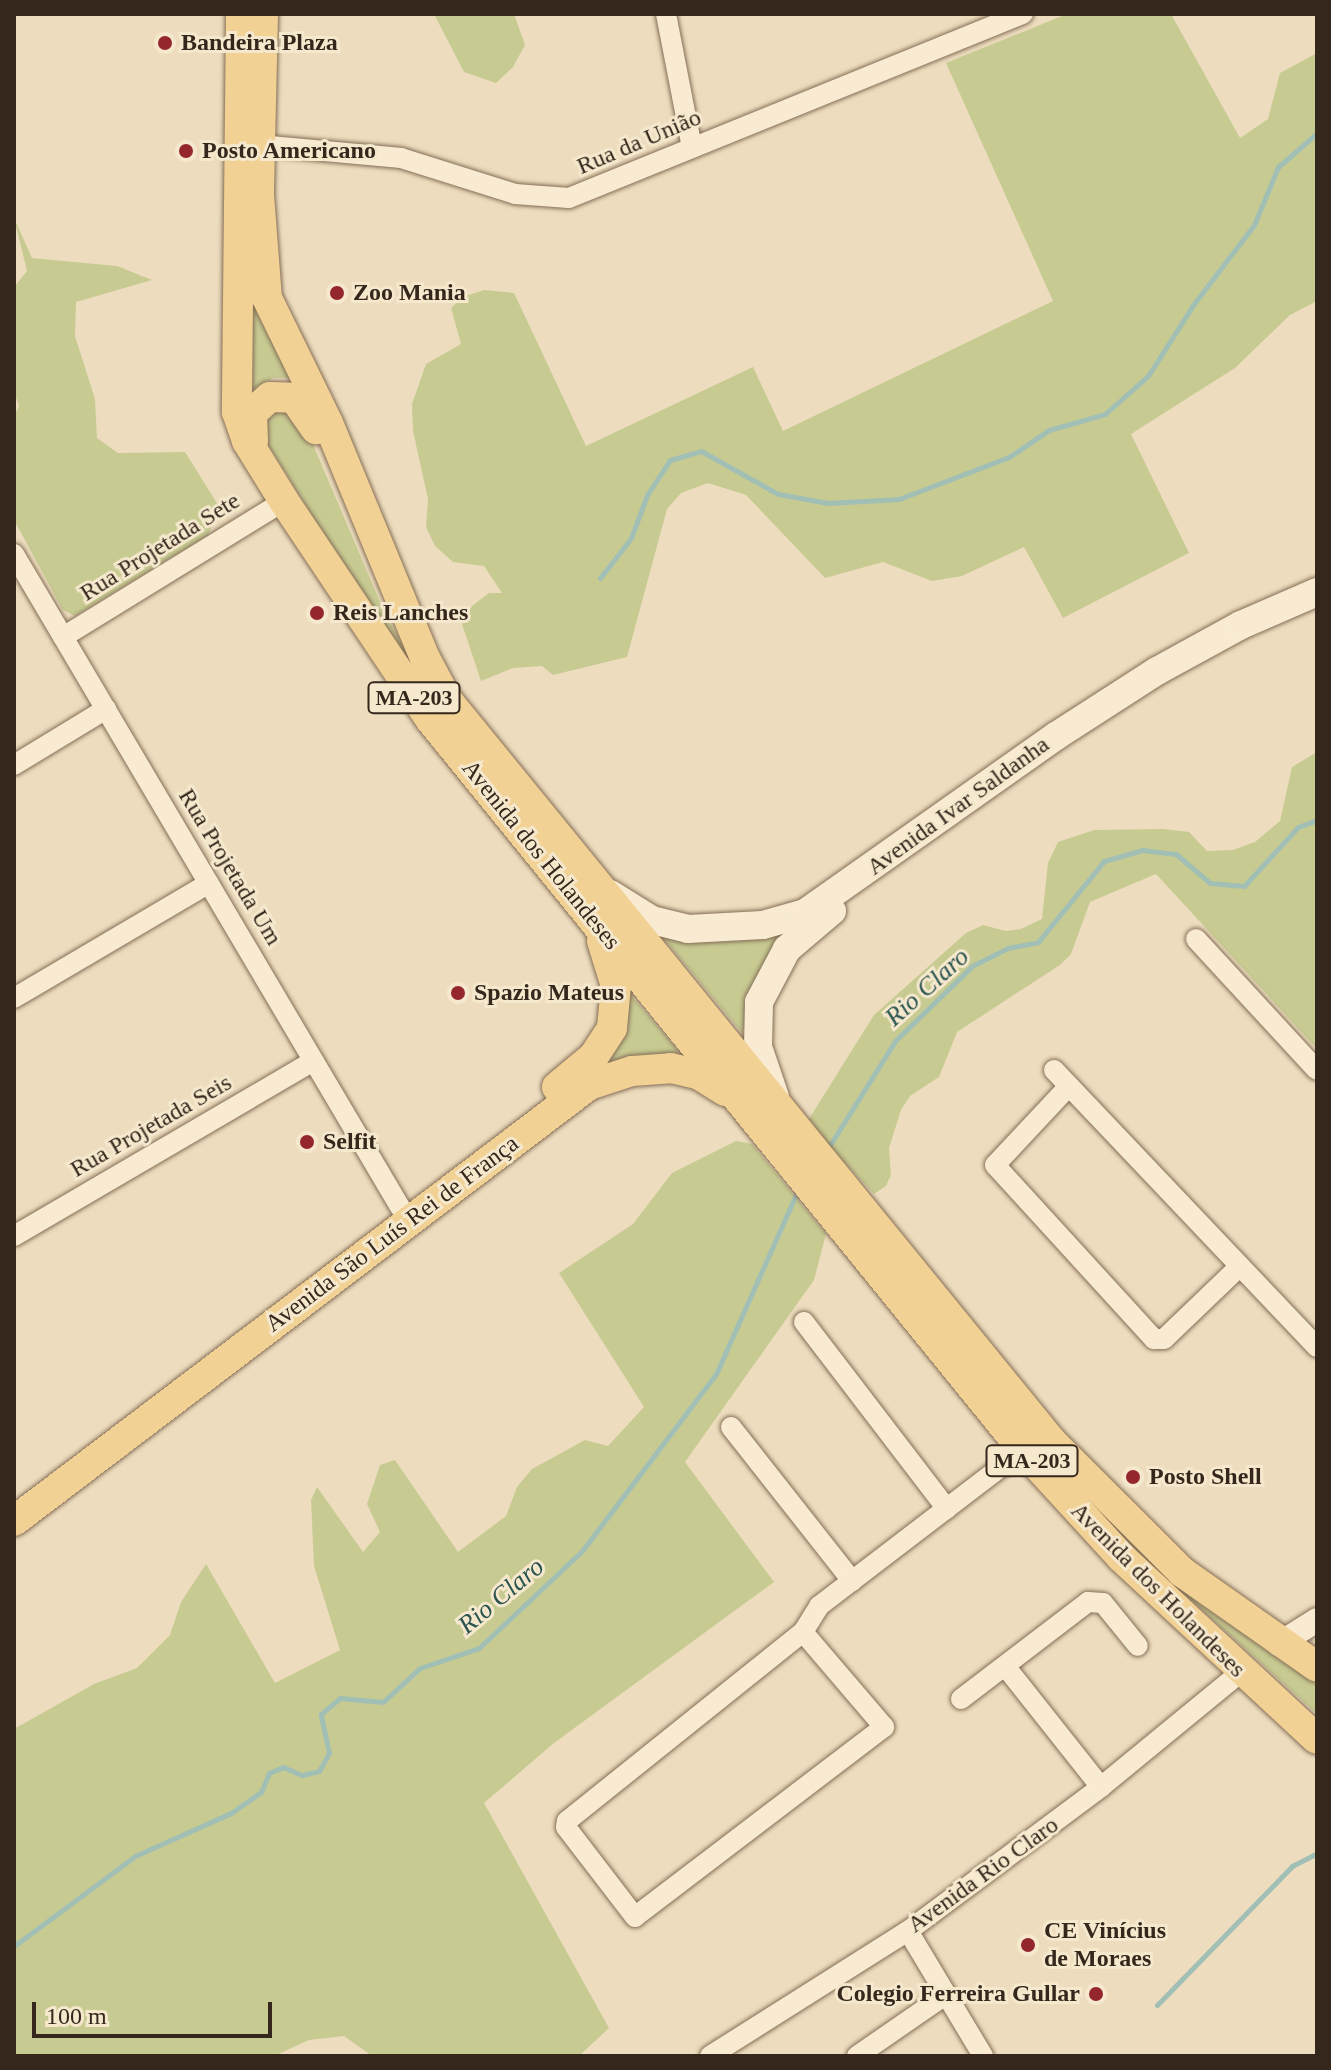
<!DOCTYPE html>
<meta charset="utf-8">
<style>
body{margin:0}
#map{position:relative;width:1331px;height:2070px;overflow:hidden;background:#edddbe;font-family:"Times New Roman",serif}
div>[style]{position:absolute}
.green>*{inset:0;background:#c7cb92}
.stream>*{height:5px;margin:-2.5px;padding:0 2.5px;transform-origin:2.5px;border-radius:2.5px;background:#a1bfb5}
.roads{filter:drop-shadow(0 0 2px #856e57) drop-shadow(0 0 2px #856e57)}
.minor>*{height:20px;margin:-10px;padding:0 10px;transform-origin:10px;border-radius:10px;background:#f8ebd1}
.tertiary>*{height:24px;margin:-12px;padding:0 12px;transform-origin:12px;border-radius:12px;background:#f8ebd1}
.secondary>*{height:28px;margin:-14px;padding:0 14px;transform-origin:14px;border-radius:14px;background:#f8ebd1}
.primary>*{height:30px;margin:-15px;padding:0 15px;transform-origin:15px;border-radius:15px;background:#f2d195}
.dots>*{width:22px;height:22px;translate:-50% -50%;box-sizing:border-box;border:4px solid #f5e8cd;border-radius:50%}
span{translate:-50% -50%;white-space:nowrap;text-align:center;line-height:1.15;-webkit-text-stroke:6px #f5e8cd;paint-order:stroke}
.shield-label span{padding:2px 6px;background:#f5e8cd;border:2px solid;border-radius:6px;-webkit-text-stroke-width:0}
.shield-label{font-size:22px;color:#35271c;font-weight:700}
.poi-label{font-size:24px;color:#35271c;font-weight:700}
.left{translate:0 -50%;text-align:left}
.right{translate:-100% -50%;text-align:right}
.street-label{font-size:24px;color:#35271c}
.water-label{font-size:26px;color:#2b5450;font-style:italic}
.frame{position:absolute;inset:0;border:16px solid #35271c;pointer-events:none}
.scale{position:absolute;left:32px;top:2002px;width:240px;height:36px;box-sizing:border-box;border:4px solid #35271c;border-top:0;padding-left:10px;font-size:24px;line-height:28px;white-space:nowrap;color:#35271c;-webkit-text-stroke:6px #f5e8cd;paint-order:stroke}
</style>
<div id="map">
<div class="green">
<div style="clip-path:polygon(434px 14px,514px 14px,525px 45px,513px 67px,496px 83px,464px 72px)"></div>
<div style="clip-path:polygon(1067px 14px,1171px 14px,1240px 138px,1268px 119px,1280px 73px,1317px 53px,1317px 301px,1290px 315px,1235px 368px,1131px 434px,1189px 553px,1063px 618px,1024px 547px,962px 576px,932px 581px,883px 562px,825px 578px,746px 495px,708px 483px,681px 493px,667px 509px,627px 657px,553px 675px,542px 666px,513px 668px,481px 681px,462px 624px,472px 606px,489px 593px,502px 593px,484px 566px,453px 562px,435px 546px,426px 527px,428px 499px,413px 431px,412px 404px,426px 364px,461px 344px,451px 308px,463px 297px,484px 290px,514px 293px,586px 446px,753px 367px,783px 431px,1053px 301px,946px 63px)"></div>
<div style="clip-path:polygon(14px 218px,32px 258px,117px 266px,152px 280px,76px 302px,75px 336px,95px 399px,97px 438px,118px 453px,185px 452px,220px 508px,208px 535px,75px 616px,63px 610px,14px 520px,14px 416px,19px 406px,14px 392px,14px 287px,27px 271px)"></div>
<div style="clip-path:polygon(249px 286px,290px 378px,273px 378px,250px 390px)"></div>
<div style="clip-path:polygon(280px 409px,303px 421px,386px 616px,430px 689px,342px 564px,266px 441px,265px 423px)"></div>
<div style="clip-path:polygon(1317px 752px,1317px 1049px,1156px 874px,1090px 902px,1071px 954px,1060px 965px,957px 1032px,939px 1077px,910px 1096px,901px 1110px,889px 1148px,891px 1175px,886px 1186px,874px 1194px,807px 1122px,874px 1015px,966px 933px,983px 925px,1006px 931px,1021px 929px,1042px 919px,1048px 863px,1058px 842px,1094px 830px,1163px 829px,1189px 832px,1207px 851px,1233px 850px,1255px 842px,1280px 821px,1292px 767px)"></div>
<div style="clip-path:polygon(788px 926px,742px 1033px,661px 935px)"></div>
<div style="clip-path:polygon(629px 993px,677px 1049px,677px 1053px,600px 1062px)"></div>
<div style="clip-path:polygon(736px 1141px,752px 1144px,826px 1234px,814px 1280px,685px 1462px,774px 1582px,554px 1743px,484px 1803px,609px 2028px,579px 2056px,372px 2056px,344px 2036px,309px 2040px,274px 2056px,14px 2056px,14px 1729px,94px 1684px,137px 1668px,170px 1635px,181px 1602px,206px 1564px,275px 1683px,340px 1650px,314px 1566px,311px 1500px,317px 1487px,363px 1552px,380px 1532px,367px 1504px,380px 1465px,395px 1460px,458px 1552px,506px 1516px,517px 1487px,532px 1469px,585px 1440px,608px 1446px,644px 1407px,559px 1273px,633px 1224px,672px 1173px)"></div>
<div style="clip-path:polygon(1158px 1570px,1317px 1681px,1317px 1714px,1283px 1683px)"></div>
</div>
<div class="stream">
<div style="left:600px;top:578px;width:51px;rotate:-52.2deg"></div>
<div style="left:631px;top:538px;width:46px;rotate:-69.6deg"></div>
<div style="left:647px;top:495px;width:42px;rotate:-56.7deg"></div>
<div style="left:670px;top:460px;width:32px;rotate:-16deg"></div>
<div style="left:701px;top:451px;width:88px;rotate:29.2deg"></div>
<div style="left:778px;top:494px;width:51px;rotate:10.2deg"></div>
<div style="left:828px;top:503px;width:71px;rotate:-3.2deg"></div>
<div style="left:899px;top:499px;width:118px;rotate:-20.9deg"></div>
<div style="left:1009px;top:457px;width:48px;rotate:-34deg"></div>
<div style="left:1049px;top:430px;width:58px;rotate:-15.9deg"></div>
<div style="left:1105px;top:414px;width:57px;rotate:-41.5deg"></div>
<div style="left:1148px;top:376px;width:84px;rotate:-57.6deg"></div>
<div style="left:1193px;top:305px;width:101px;rotate:-52.7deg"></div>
<div style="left:1254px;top:225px;width:63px;rotate:-67.5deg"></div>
<div style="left:1278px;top:167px;width:52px;rotate:-41.1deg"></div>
<div style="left:828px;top:1148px;width:126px;rotate:-57.9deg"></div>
<div style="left:895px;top:1041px;width:107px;rotate:-44.2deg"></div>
<div style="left:972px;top:966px;width:40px;rotate:-26.6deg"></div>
<div style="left:1008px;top:948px;width:31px;rotate:-11deg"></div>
<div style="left:1038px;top:942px;width:104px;rotate:-50.8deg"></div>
<div style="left:1104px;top:861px;width:40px;rotate:-16deg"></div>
<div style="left:1142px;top:850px;width:34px;rotate:7deg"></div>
<div style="left:1176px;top:854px;width:45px;rotate:40.5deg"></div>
<div style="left:1210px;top:883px;width:34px;rotate:5deg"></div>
<div style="left:1244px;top:886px;width:80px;rotate:-47.5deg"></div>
<div style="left:1298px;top:827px;width:20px;rotate:-20deg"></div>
<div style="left:14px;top:1946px;width:151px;rotate:-36.6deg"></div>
<div style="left:135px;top:1856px;width:105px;rotate:-24.1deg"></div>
<div style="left:231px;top:1813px;width:37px;rotate:-35deg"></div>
<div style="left:261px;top:1792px;width:21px;rotate:-67deg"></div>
<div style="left:269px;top:1773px;width:15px;rotate:-23deg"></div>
<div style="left:283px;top:1767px;width:21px;rotate:23deg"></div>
<div style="left:302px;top:1775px;width:17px;rotate:-13deg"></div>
<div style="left:319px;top:1771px;width:21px;rotate:-61deg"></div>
<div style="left:329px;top:1753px;width:40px;rotate:-102deg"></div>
<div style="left:321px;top:1714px;width:25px;rotate:-40deg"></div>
<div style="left:340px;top:1698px;width:43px;rotate:5.3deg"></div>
<div style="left:383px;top:1702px;width:50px;rotate:-42.6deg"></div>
<div style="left:420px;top:1668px;width:62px;rotate:-18.7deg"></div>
<div style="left:479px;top:1648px;width:141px;rotate:-43.3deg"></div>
<div style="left:582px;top:1551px;width:222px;rotate:-52.9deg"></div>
<div style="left:716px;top:1374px;width:199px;rotate:-66deg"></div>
<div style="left:1157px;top:2005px;width:194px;rotate:-45.8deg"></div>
<div style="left:1292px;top:1866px;width:28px;rotate:-27deg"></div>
</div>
<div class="roads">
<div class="minor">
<div style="left:666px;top:14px;width:136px;rotate:79deg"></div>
<div style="left:259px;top:145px;width:143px;rotate:5.2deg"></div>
<div style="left:401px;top:158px;width:120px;rotate:17.5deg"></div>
<div style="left:515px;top:194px;width:54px;rotate:4.2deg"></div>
<div style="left:569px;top:198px;width:490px;rotate:-22.1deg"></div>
<div style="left:14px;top:554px;width:759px;rotate:59.41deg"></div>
<div style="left:63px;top:637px;width:259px;rotate:-31.6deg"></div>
<div style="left:14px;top:765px;width:108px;rotate:-31.3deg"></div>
<div style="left:1196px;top:939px;width:178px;rotate:47.3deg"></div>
<div style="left:14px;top:998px;width:226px;rotate:-30.5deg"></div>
<div style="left:1054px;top:1070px;width:382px;rotate:46.5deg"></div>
<div style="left:1069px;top:1086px;width:108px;rotate:133.1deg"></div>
<div style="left:995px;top:1165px;width:236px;rotate:47.6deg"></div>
<div style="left:1154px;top:1339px;width:10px"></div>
<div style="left:1164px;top:1339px;width:105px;rotate:-43.8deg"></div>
<div style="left:14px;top:1236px;width:347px;rotate:-30.3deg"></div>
<div style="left:804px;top:1322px;width:235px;rotate:52.6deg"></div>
<div style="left:731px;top:1427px;width:196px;rotate:51.8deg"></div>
<div style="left:803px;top:1632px;width:125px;rotate:49.5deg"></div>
<div style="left:884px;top:1727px;width:313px;rotate:142.7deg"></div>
<div style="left:635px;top:1917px;width:113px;rotate:-127.5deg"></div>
<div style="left:566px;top:1827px;width:6px;rotate:-81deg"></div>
<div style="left:567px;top:1821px;width:302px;rotate:-38.7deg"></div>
<div style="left:803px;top:1632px;width:31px;rotate:-58deg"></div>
<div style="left:819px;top:1606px;width:257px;rotate:-37.4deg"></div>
<div style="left:1005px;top:1666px;width:154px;rotate:51.6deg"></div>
<div style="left:961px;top:1699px;width:160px;rotate:-37.4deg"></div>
<div style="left:1088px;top:1602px;width:15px;rotate:4deg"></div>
<div style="left:1103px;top:1603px;width:55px;rotate:50.9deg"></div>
<div style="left:908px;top:1931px;width:146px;rotate:59deg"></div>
<div style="left:710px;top:2056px;width:234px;rotate:-32.3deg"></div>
<div style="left:908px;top:1931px;width:241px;rotate:-36.7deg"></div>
<div style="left:1101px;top:1787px;width:181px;rotate:-39.4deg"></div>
<div style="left:857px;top:2056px;width:109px;rotate:-34.6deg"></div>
</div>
<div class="tertiary">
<div style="left:1279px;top:1644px;width:45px;rotate:-32.3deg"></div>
</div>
<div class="secondary">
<div style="left:610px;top:894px;width:49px;rotate:31.8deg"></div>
<div style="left:652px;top:920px;width:37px;rotate:14deg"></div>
<div style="left:688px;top:929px;width:75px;rotate:-3.1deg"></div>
<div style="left:763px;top:925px;width:44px;rotate:-15.9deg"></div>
<div style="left:805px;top:913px;width:307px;rotate:-35.2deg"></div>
<div style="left:1056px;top:736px;width:120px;rotate:-32.8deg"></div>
<div style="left:1157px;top:671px;width:96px;rotate:-28.7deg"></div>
<div style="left:1241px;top:625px;width:83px;rotate:-23.5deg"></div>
<div style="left:775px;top:1097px;width:53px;rotate:-108.8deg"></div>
<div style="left:758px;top:1047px;width:45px;rotate:-88.7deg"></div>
<div style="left:759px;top:1002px;width:60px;rotate:-62.2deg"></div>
<div style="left:787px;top:949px;width:59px;rotate:-40.2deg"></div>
</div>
<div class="primary">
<div style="left:241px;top:14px;width:398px;rotate:90.6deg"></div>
<div style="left:237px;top:412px;width:31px;rotate:71deg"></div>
<div style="left:247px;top:441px;width:70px;rotate:58.3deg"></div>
<div style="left:284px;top:501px;width:262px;rotate:56.2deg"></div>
<div style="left:430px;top:719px;width:941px;rotate:50.95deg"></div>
<div style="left:1023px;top:1450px;width:145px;rotate:47.5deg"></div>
<div style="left:1121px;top:1557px;width:267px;rotate:42.9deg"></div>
<div style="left:263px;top:14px;width:181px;rotate:91.3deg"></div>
<div style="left:259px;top:195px;width:103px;rotate:85.6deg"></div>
<div style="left:267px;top:298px;width:139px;rotate:64deg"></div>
<div style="left:328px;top:423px;width:254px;rotate:67.6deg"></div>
<div style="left:425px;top:658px;width:49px;rotate:61.9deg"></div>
<div style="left:448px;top:701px;width:956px;rotate:50.82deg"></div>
<div style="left:1052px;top:1442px;width:184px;rotate:45deg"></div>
<div style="left:1182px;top:1572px;width:165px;rotate:35.1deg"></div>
<div style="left:253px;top:441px;width:28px;rotate:-92deg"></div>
<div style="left:252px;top:413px;width:24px;rotate:-42deg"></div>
<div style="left:270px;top:397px;width:24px;rotate:2deg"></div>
<div style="left:294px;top:398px;width:38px;rotate:55deg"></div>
<div style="left:557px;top:1087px;width:48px;rotate:-40deg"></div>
<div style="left:594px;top:1056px;width:33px;rotate:-57deg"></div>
<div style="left:612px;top:1028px;width:42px;rotate:-84.6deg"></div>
<div style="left:616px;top:986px;width:47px;rotate:-107.3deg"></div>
<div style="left:14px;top:1521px;width:722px;rotate:-37.17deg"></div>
<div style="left:589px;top:1085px;width:45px;rotate:-18deg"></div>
<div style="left:632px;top:1071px;width:39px;rotate:-4deg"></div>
<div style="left:671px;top:1068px;width:28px;rotate:13deg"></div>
<div style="left:698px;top:1074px;width:32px;rotate:32deg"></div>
</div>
</div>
<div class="dots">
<div style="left:165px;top:43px;background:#94272d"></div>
<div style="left:186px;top:151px;background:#94272d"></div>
<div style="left:337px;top:293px;background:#94272d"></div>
<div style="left:317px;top:613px;background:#94272d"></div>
<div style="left:458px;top:993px;background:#94272d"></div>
<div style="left:307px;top:1142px;background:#94272d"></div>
<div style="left:1133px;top:1477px;background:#94272d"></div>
<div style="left:1028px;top:1945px;background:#94272d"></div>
<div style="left:1096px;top:1994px;background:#94272d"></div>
</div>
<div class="shield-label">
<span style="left:414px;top:698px">MA-203</span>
<span style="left:1032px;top:1461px">MA-203</span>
</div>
<div class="poi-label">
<span class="left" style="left:181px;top:43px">Bandeira Plaza</span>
<span class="left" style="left:202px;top:151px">Posto Americano</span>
<span class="left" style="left:353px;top:293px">Zoo Mania</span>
<span class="left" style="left:333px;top:613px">Reis Lanches</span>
<span class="left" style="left:474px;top:993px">Spazio Mateus</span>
<span class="left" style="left:323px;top:1142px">Selfit</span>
<span class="left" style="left:1149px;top:1477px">Posto Shell</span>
<span class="left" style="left:1044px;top:1945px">CE Vinícius<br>de Moraes</span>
<span class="right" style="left:1080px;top:1994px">Colegio Ferreira Gullar</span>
</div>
<div class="street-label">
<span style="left:639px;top:142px;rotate:-23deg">Rua da União</span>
<span style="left:160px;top:547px;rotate:-32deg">Rua Projetada Sete</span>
<span style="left:958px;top:806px;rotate:-36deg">Avenida Ivar Saldanha</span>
<span style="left:541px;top:855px;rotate:51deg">Avenida dos Holandeses</span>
<span style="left:230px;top:867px;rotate:59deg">Rua Projetada Um</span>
<span style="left:151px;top:1126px;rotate:-30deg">Rua Projetada Seis</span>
<span style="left:392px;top:1234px;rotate:-37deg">Avenida São Luís Rei de França</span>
<span style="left:1158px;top:1590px;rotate:45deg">Avenida dos Holandeses</span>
<span style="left:983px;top:1875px;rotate:-36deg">Avenida Rio Claro</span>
</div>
<div class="water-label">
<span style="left:927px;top:987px;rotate:-42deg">Rio Claro</span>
<span style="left:501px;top:1596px;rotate:-40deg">Rio Claro</span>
</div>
<div class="frame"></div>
<div class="scale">100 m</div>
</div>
